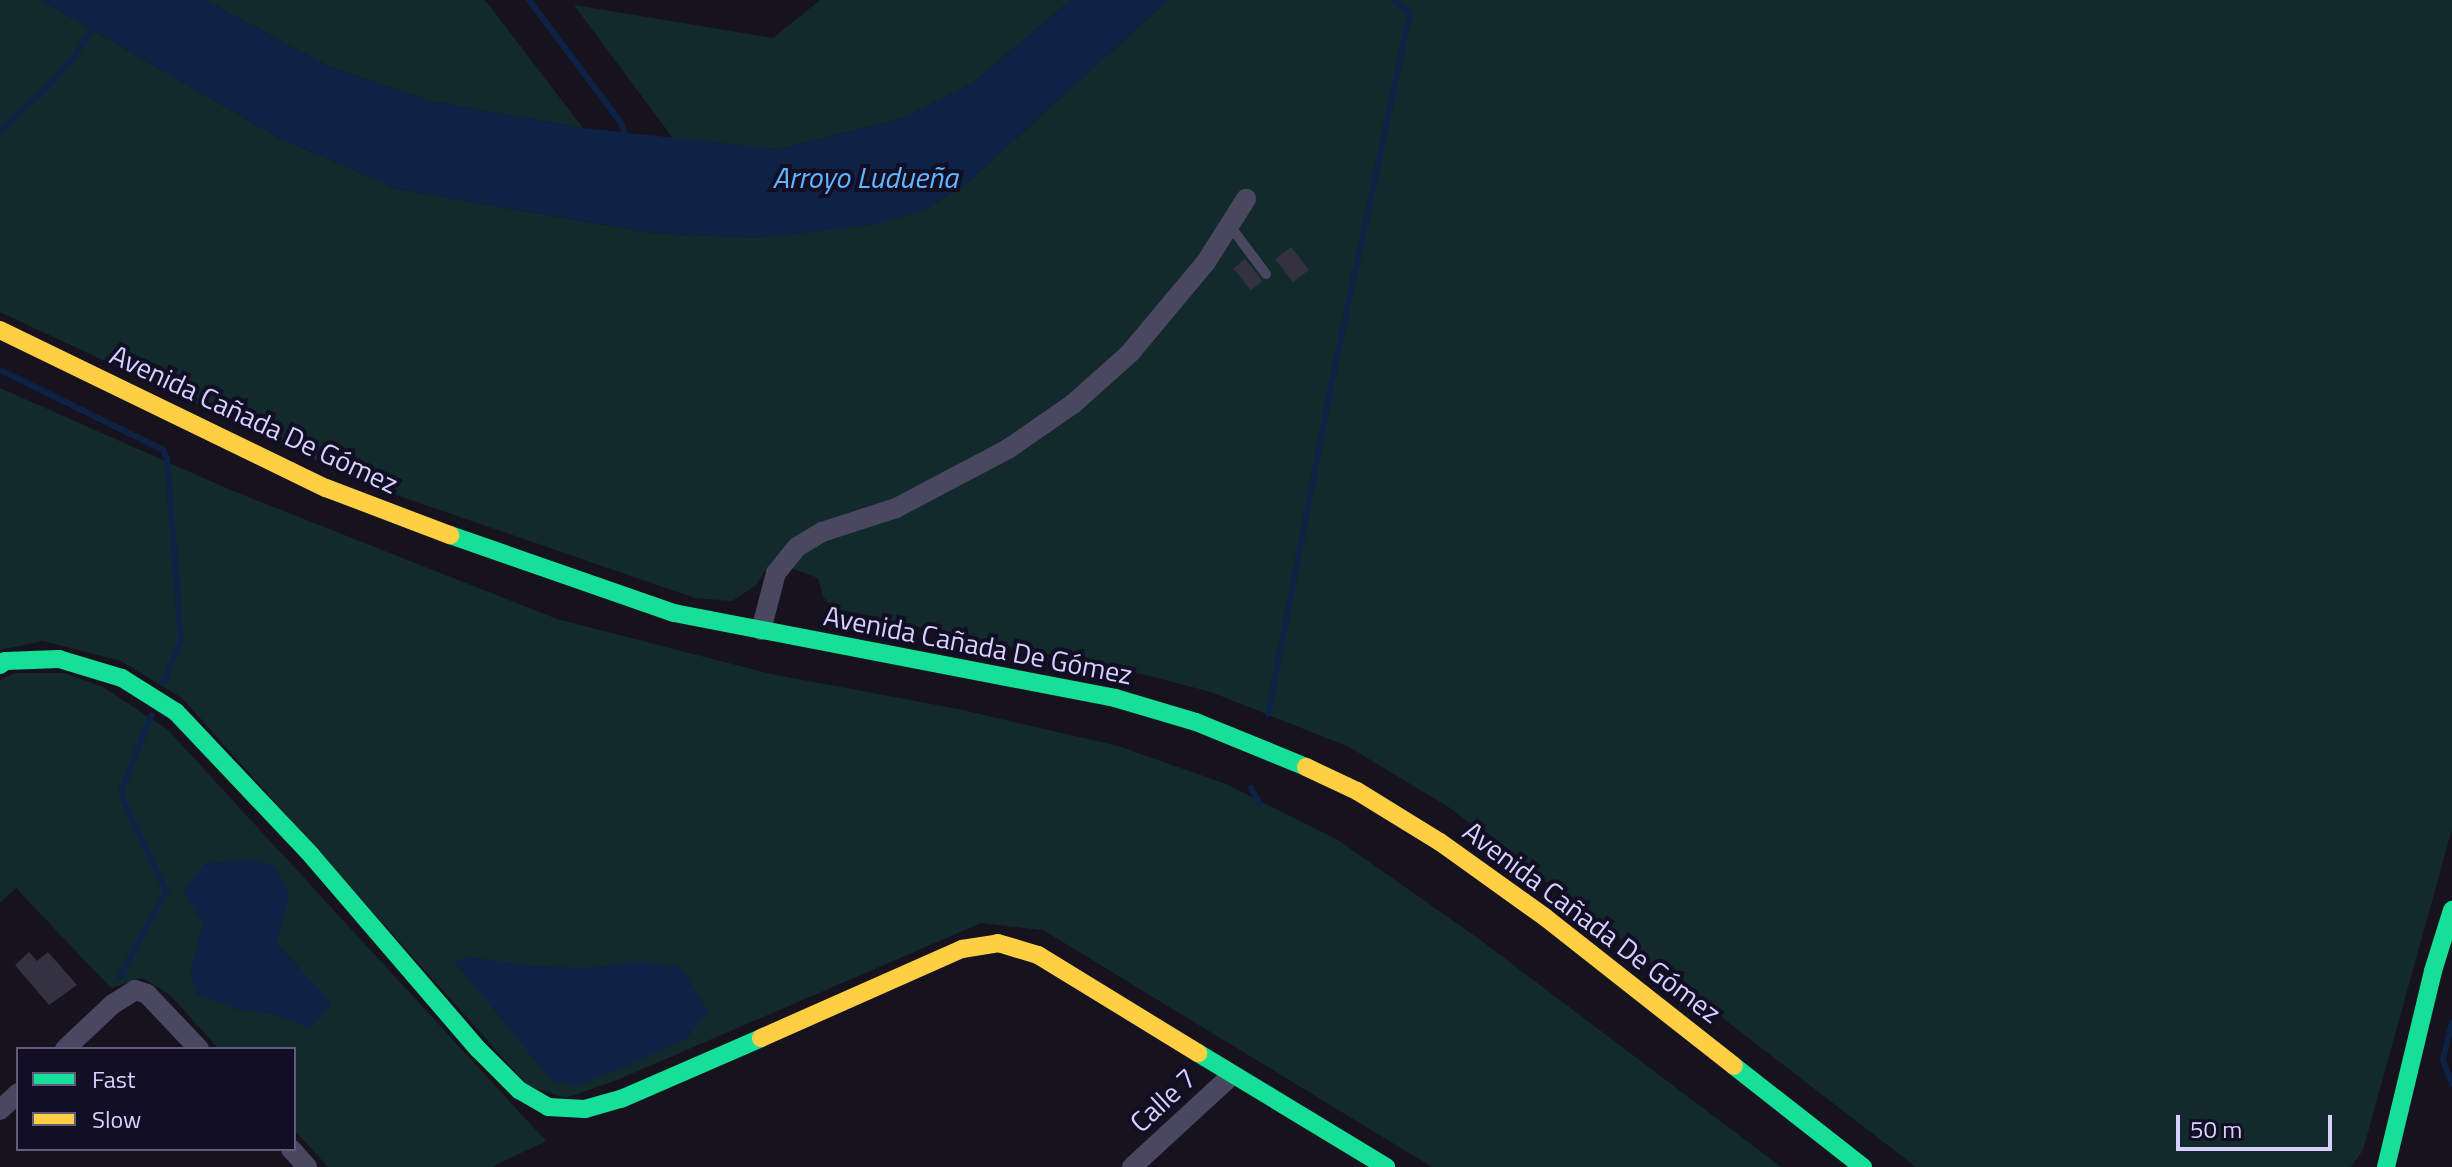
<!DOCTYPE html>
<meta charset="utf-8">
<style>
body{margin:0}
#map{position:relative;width:2452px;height:1167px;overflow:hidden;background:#16131f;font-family:"Titillium Web",sans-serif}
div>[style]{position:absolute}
.green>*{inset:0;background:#122a2b}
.water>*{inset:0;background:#0e2245}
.stream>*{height:6px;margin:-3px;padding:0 3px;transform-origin:3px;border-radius:3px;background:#0e2245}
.building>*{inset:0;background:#343141;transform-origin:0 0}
.lane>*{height:10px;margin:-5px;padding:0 5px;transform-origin:5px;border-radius:5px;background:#494860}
.street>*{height:20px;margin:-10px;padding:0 10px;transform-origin:10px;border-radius:10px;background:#494860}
.fast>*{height:18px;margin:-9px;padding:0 9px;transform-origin:9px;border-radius:9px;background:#16e098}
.slow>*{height:18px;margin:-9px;padding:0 9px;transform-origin:9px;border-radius:9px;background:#ffcf43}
span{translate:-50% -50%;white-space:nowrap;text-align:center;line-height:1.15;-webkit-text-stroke:8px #120e24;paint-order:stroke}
.street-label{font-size:28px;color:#d6d1ff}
.water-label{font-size:30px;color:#5fb5ff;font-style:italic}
.legend{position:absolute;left:16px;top:1047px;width:280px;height:104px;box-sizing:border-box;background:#120e24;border:2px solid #605c7c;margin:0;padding:10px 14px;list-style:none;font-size:24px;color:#d6d1ff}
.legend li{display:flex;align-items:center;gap:16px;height:40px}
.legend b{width:40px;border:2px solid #605c7c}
.scale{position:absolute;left:2176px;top:1115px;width:156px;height:36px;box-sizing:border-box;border:4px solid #d6d1ff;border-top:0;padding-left:10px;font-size:24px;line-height:28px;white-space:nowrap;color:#d6d1ff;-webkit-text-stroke:6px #120e24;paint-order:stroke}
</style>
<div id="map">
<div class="green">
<div style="clip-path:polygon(0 0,41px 0,279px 138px,397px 189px,652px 233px,757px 238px,925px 210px,968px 182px,1168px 0,2452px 0,2452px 829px,2363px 1150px,2351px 1167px,1916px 1167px,1450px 808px,1349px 747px,1211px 692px,1146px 675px,834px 609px,823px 597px,818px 578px,772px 561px,755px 586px,732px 601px,695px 598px,376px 488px,0 312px)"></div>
<div style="clip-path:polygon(205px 0,485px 0,583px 128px,429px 101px,328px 66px)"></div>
<div style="clip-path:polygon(820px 0,1071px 0,971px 84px,902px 119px,777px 149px,675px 141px,574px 5px,773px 38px)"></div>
<div style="clip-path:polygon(0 388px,233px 491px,557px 619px,771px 674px,958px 709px,1118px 746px,1226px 784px,1338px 840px,1479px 939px,1781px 1167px,1432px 1167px,1043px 930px,981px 923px,617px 1080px,566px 1098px,528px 1086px,182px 698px,121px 661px,43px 641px,0 650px)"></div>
<div style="clip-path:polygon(15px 673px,64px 673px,103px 687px,168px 730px,546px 1141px,492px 1167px,328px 1167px,294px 1130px,294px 1049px,219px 1049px,170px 995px,143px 978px,111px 988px,16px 888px,0 903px,0 680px)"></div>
</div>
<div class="water">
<div style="clip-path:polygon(41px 0,205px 0,328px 66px,429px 101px,583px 128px,777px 149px,902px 119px,971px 84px,1071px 0,1168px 0,968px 182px,925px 210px,872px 225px,757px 238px,652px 233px,397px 189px,279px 138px)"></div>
<div style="clip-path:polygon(249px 859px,275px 866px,290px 895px,277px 943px,332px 1004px,310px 1029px,280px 1016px,236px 1009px,198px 995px,190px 975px,203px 924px,184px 891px,204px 864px)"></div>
<div style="clip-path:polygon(470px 957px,532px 966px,589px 968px,640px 961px,682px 968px,708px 1011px,687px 1038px,631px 1064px,577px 1086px,551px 1080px,454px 961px)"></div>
</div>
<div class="stream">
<div style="left:529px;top:0;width:154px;rotate:53.2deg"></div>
<div style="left:621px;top:123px;width:18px;rotate:71deg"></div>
<div style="left:0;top:131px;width:67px;rotate:-43.2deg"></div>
<div style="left:49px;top:85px;width:38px;rotate:-48deg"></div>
<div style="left:74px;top:57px;width:36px;rotate:-58deg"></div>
<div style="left:0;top:370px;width:182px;rotate:26.1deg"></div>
<div style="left:163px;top:450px;width:9px;rotate:63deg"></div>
<div style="left:167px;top:458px;width:183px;rotate:85.6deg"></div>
<div style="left:181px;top:640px;width:45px;rotate:112deg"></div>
<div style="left:1268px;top:714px;width:349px;rotate:-79.1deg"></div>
<div style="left:1334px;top:371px;width:366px;rotate:-78deg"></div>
<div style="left:1410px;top:13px;width:21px;rotate:-143deg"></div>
<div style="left:1251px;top:788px;width:18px;rotate:61deg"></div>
<div style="left:120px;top:976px;width:97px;rotate:-61.6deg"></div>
<div style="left:166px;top:891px;width:98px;rotate:-115.3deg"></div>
<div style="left:124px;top:802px;width:13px;rotate:-99deg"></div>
<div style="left:122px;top:789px;width:79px;rotate:-68.3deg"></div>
<div style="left:2452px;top:1023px;width:38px;rotate:104deg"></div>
<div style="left:2443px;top:1060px;width:25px;rotate:69deg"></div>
</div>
<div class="building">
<div style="left:1291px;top:247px;width:29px;height:20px;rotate:52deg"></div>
<div style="left:1245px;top:259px;width:28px;height:15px;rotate:51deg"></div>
<div style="clip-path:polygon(29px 952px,37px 961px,48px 952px,77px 985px,49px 1005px,15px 965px)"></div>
</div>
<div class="lane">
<div style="left:1230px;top:226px;width:60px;rotate:53.1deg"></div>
</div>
<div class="street">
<div style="left:761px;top:630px;width:59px;rotate:-75.3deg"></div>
<div style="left:776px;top:573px;width:33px;rotate:-51deg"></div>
<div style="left:797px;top:547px;width:29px;rotate:-31deg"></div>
<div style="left:822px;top:532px;width:78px;rotate:-18deg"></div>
<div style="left:896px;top:508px;width:127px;rotate:-27.8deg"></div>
<div style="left:1008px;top:449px;width:79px;rotate:-34.7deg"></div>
<div style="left:1073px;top:404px;width:76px;rotate:-41.8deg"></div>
<div style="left:1130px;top:353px;width:119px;rotate:-50.1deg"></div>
<div style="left:1206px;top:262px;width:75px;rotate:-57.6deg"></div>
<div style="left:65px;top:1049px;width:66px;rotate:-43.2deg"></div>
<div style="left:113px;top:1004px;width:26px;rotate:-32deg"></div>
<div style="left:135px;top:990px;width:13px;rotate:18deg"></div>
<div style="left:147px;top:994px;width:76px;rotate:46.6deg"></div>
<div style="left:0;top:1110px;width:25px;rotate:-43deg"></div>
<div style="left:291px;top:1149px;width:24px;rotate:48deg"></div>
<div style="left:1132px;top:1167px;width:136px;rotate:-42.6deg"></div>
</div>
<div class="fast">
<div style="left:450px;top:535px;width:237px;rotate:19.2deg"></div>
<div style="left:674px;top:613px;width:449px;rotate:10.9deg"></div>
<div style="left:1115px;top:698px;width:84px;rotate:16.5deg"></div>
<div style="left:1196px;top:722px;width:119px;rotate:22.2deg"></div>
<div style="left:0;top:665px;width:6px;rotate:-39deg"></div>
<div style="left:5px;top:661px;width:54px;rotate:-2.1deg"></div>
<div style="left:59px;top:659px;width:66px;rotate:16.8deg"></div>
<div style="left:122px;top:678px;width:64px;rotate:32.2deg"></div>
<div style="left:176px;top:712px;width:197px;rotate:46.6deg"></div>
<div style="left:311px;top:855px;width:257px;rotate:49.3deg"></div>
<div style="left:479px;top:1050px;width:57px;rotate:45deg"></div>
<div style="left:519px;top:1090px;width:34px;rotate:30deg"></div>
<div style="left:548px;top:1107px;width:37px;rotate:3deg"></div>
<div style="left:585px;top:1109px;width:37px;rotate:-16deg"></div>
<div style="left:621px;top:1099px;width:153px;rotate:-23.5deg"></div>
<div style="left:1198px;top:1053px;width:220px;rotate:31.2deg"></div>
<div style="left:1734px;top:1066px;width:164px;rotate:38.1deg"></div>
<div style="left:2386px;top:1167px;width:202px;rotate:-76.5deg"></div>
<div style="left:2433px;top:971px;width:64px;rotate:-72.7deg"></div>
</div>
<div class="slow">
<div style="left:0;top:330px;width:362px;rotate:25.9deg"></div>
<div style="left:326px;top:488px;width:133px;rotate:20.8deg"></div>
<div style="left:1306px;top:767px;width:56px;rotate:25.2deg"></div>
<div style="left:1357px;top:791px;width:97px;rotate:31.6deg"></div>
<div style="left:1440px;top:842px;width:130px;rotate:35.6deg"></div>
<div style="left:1546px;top:918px;width:239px;rotate:38.2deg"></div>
<div style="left:761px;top:1038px;width:220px;rotate:-23.9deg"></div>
<div style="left:962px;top:949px;width:36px;rotate:-9deg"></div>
<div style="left:998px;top:943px;width:42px;rotate:16.7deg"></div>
<div style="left:1038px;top:955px;width:188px;rotate:31.5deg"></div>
</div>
<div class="street-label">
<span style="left:254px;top:419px;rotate:25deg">Avenida Cañada De Gómez</span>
<span style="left:978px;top:645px;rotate:11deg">Avenida Cañada De Gómez</span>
<span style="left:1592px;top:922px;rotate:37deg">Avenida Cañada De Gómez</span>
<span style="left:1163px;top:1100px;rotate:-43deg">Calle 7</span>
</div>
<div class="water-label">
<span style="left:865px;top:177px">Arroyo Ludueña</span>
</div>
<ul class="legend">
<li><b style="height:10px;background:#16e098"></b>Fast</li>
<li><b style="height:10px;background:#ffcf43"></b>Slow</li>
</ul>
<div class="scale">50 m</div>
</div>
